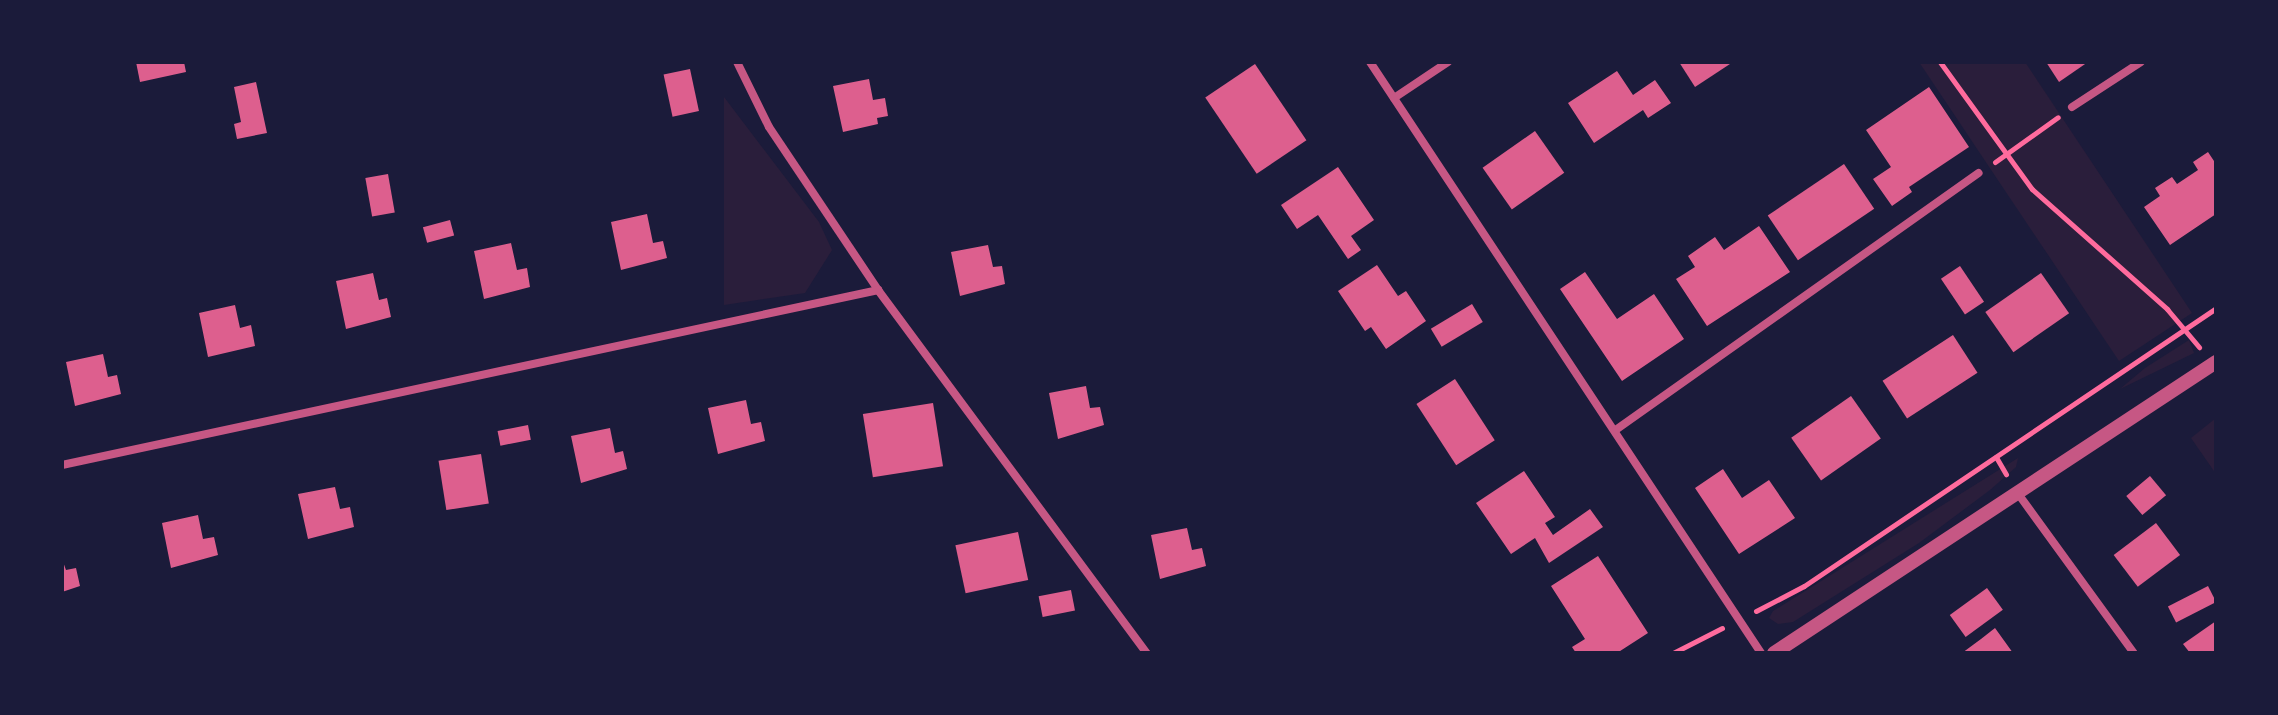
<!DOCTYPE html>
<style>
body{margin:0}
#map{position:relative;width:2278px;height:715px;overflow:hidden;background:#1b1b3a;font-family:"Fira Sans Condensed",sans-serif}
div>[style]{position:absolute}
.green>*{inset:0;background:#2a1e3b}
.building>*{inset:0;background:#dd5f8e;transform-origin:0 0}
.path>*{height:5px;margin:-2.5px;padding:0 2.5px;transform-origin:2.5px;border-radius:2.5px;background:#ff6b9d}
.minor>*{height:8px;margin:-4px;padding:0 4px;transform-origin:4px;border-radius:4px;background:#c65784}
.tertiary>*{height:14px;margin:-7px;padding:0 7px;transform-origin:7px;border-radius:7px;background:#c65784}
span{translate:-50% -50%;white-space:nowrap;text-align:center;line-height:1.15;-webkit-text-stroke:8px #1b1b3a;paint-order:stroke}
.frame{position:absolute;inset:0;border:64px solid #1b1b3a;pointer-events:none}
</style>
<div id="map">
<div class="green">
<div style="clip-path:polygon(1919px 62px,2025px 62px,2192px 313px,2119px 361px)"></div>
<div style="clip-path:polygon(724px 97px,819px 222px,832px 250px,805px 293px,724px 305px)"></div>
<div style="clip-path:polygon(2189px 340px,2194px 353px,2120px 389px,2145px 368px)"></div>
<div style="clip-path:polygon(2216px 418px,2216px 474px,2191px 438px)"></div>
<div style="clip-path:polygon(2018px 458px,2016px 467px,1990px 490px,1919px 543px,1793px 622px,1778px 624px,1769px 618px,1773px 611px)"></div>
</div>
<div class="building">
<div style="clip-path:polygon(136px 62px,184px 62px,186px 72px,140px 82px)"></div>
<div style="clip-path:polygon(1679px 62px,1733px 62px,1695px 87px)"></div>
<div style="clip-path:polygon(2046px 62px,2088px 62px,2059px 82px)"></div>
<div style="left:1255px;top:64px;width:92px;height:60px;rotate:56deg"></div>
<div style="left:690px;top:69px;width:43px;height:27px;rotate:78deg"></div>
<div style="clip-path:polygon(1617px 71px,1633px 95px,1655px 80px,1671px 103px,1648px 118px,1643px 110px,1594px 143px,1568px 103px)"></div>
<div style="clip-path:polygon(869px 79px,873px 100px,885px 98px,888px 116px,877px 118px,878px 124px,843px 132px,833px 86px)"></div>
<div style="clip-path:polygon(256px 82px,267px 133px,237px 139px,234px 124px,241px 122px,234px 87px)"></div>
<div style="clip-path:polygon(1929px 87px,1969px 147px,1909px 187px,1912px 192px,1892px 206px,1873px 179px,1891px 167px,1866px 130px)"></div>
<div style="left:1535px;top:131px;width:51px;height:64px;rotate:55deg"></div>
<div style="clip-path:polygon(2208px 152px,2216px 164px,2216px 214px,2170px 245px,2144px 207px,2160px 196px,2155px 188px,2172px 177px,2177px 184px,2198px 170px,2193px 162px)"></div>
<div style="left:1844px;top:164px;width:54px;height:92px;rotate:56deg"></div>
<div style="clip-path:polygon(1338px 167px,1374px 220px,1351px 236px,1361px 250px,1348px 259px,1318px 215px,1297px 229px,1281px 205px)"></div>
<div style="left:388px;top:174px;width:39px;height:23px;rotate:80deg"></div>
<div style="clip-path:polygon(647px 214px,653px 243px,663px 241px,667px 258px,621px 270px,611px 222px)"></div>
<div style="left:450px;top:220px;width:16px;height:28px;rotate:75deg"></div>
<div style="clip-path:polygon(1759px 226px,1790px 272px,1707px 326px,1676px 279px,1695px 267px,1688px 256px,1715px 237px,1724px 250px)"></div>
<div style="clip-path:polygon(511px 243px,517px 270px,527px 268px,530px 287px,484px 299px,474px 251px)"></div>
<div style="clip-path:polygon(988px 245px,993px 267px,1002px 266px,1005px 284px,960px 296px,951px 252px)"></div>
<div style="clip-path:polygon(1377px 265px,1398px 296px,1406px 291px,1426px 321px,1386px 349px,1371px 327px,1365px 331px,1338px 291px)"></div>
<div style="left:1960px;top:266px;width:43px;height:23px;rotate:56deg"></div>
<div style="clip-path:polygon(1585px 272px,1617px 319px,1654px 294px,1684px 339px,1622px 381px,1560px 289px)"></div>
<div style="clip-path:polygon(373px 273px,379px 300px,387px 298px,391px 317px,346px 329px,336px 281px)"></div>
<div style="left:2041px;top:273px;width:49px;height:68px;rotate:55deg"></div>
<div style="left:1472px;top:304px;width:21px;height:48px;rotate:59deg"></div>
<div style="clip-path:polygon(235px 305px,240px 328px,251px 325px,255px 346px,208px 357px,199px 313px)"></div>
<div style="left:1953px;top:335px;width:45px;height:84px;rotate:57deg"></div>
<div style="clip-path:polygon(103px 354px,108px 377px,117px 375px,121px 394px,75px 406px,66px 362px)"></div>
<div style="left:1455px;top:379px;width:73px;height:46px;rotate:57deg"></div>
<div style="clip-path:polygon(1086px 386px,1090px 408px,1100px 407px,1104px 425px,1058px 439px,1049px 393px)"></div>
<div style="left:1851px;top:396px;width:52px;height:73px;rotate:55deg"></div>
<div style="clip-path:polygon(746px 400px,751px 424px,761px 422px,765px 441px,718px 454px,708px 408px)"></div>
<div style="left:933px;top:403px;width:64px;height:71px;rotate:81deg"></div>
<div style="left:528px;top:425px;width:15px;height:31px;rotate:79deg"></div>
<div style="clip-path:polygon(610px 428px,615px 453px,623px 451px,627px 469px,581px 483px,571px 436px)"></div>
<div style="left:481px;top:454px;width:50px;height:43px;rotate:81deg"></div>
<div style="clip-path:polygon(1723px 469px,1742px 498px,1769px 480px,1795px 518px,1739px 554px,1695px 488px)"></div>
<div style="clip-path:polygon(1524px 471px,1555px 517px,1545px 523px,1553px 535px,1590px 509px,1603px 527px,1549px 563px,1535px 538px,1511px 554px,1476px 503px)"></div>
<div style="left:2150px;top:476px;width:25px;height:31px;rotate:50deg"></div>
<div style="clip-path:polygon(335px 487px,340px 509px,350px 507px,354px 527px,308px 539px,298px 494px)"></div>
<div style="clip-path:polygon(198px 515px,203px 539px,214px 537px,218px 555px,171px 568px,162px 523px)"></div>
<div style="left:2156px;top:523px;width:40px;height:53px;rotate:53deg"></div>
<div style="clip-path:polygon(1187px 528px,1192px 550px,1202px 548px,1206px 566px,1160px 579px,1151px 535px)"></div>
<div style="left:1018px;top:532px;width:49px;height:64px;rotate:78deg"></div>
<div style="clip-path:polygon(1598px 556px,1648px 633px,1617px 653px,1576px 653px,1572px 647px,1585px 639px,1551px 586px)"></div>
<div style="clip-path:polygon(62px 559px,66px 570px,76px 568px,80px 586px,62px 592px)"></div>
<div style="left:2208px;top:586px;width:18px;height:45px;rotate:63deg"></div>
<div style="left:1987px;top:588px;width:27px;height:46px;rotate:54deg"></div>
<div style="left:1071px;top:590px;width:21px;height:33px;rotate:79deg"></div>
<div style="clip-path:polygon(2216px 621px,2216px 653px,2190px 653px,2183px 644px)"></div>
<div style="clip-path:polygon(1995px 628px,2013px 653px,1962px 653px,1981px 639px)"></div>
</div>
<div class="path">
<div style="left:1940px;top:62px;width:157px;rotate:54.1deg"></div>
<div style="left:2032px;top:189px;width:181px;rotate:41.6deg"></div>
<div style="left:2167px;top:309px;width:50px;rotate:49.9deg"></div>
<div style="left:1995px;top:162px;width:77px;rotate:-35.5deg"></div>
<div style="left:1996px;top:457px;width:20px;rotate:60deg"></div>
<div style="left:1756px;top:611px;width:54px;rotate:-27.5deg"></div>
<div style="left:1804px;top:586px;width:497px;rotate:-34deg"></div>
<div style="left:1673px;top:653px;width:55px;rotate:-27deg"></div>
</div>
<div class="minor">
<div style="left:737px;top:62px;width:72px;rotate:63.8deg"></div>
<div style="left:769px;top:127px;width:196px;rotate:56.2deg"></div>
<div style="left:878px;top:290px;width:452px;rotate:53.5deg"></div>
<div style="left:1370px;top:62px;width:709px;rotate:56.51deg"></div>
<div style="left:1394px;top:98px;width:65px;rotate:-33.7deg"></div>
<div style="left:2072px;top:107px;width:82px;rotate:-33.1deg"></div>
<div style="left:1617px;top:429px;width:443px;rotate:-35.3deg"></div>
<div style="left:62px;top:465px;width:835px;rotate:-12.1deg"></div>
<div style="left:2019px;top:495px;width:195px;rotate:54deg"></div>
</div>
<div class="tertiary">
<div style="left:1774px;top:653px;width:529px;rotate:-33.36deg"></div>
</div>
<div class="frame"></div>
</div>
